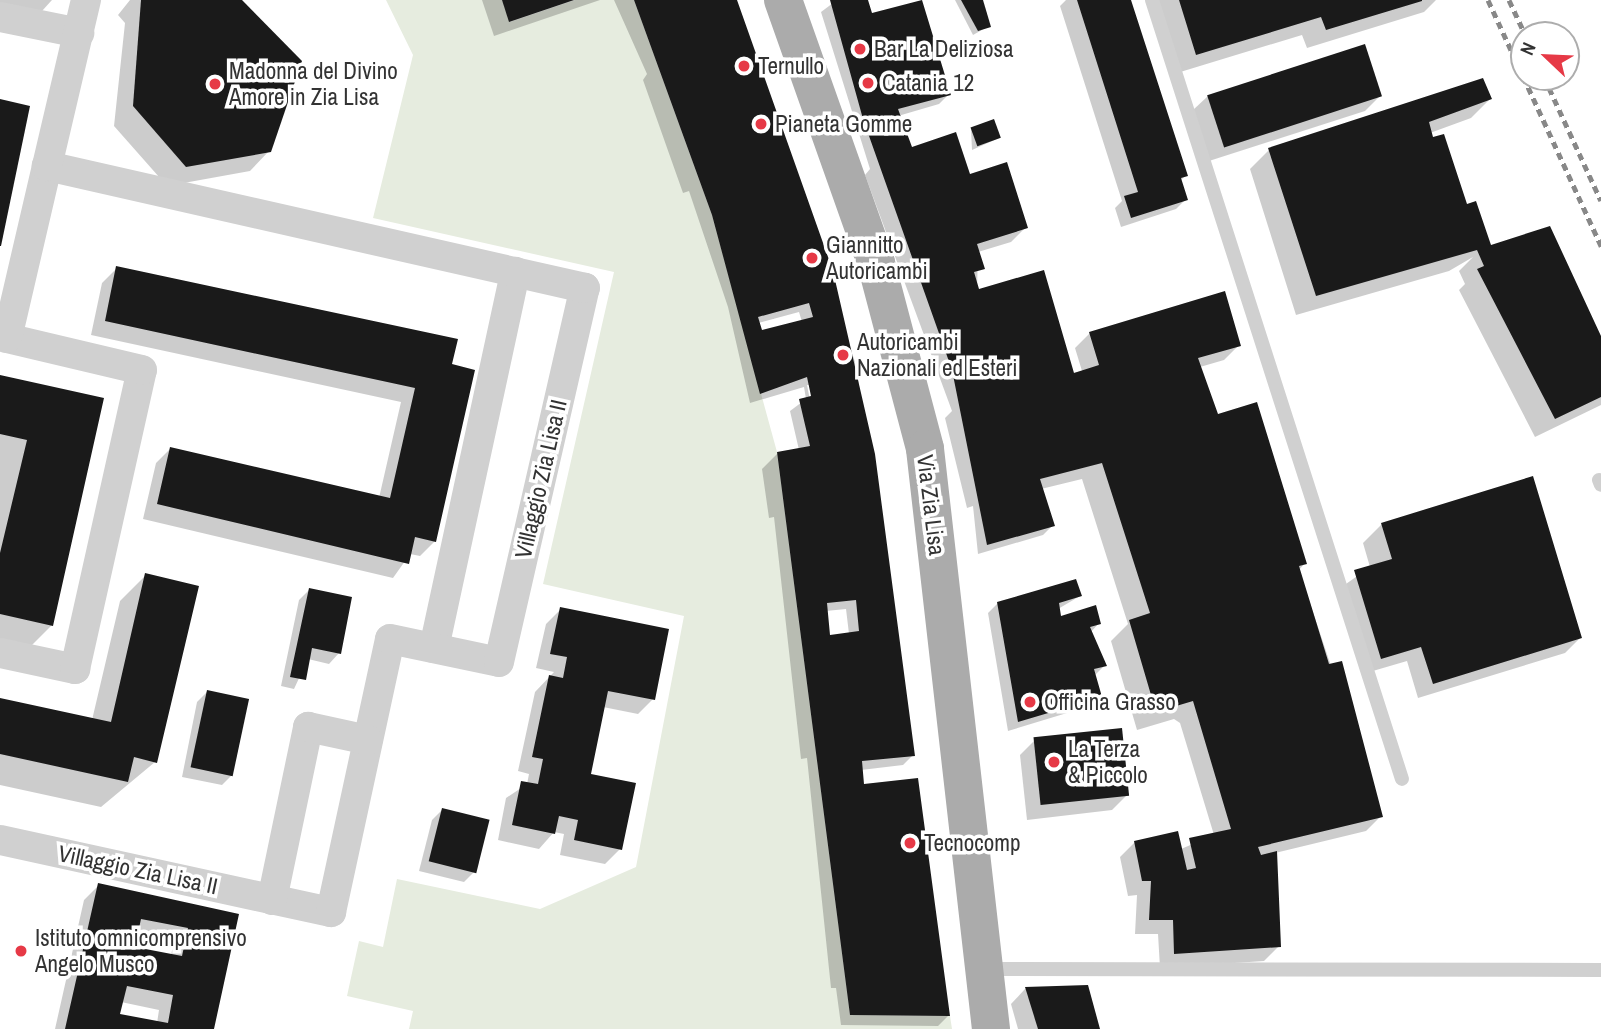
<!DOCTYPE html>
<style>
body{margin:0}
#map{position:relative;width:1601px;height:1029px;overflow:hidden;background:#fff;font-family:"Archivo Narrow",sans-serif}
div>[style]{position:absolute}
.green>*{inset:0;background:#e6ecdf}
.shadow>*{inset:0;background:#0003}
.building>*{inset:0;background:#1a1a1a;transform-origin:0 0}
.lane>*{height:14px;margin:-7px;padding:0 7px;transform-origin:7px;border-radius:7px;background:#d0d0d0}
.street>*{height:30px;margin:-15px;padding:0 15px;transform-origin:15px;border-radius:15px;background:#d0d0d0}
.primary>*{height:38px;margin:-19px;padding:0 19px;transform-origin:19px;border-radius:19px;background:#ababab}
.rail>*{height:5px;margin-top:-2.5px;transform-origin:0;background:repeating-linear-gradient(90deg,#888 0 7px,transparent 0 12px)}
.dots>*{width:19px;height:19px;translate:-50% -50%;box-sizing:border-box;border:4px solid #fff;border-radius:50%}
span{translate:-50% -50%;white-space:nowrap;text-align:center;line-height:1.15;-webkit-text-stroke:7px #fff;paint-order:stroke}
.poi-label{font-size:23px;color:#333}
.left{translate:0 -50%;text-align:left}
.street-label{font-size:23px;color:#333}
.north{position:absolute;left:1510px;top:21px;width:70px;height:70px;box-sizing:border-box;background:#fff;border:2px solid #adadad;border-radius:50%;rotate:293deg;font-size:19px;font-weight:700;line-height:28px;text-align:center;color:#333}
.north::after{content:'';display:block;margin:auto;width:24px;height:32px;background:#e63946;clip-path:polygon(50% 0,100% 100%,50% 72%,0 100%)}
</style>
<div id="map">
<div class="green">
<div style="clip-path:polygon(386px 0,502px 0,510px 22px,575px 0,634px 0,712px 215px,777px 452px,850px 1015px,950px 1016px,952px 1029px,409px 1029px,413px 1011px,347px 996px,359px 941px,383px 947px,397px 879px,540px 909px,636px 867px,684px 616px,543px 584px,614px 272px,373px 218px,413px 55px)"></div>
</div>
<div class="shadow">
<div style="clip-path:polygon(0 0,52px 0,32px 22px,0 16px)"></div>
<div style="clip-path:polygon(130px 0,240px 0,269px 151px,250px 171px,167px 186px,114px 126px,125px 23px,118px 15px)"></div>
<div style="clip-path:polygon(482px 0,600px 0,494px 36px)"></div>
<div style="clip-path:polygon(evenodd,614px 0,735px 0,856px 365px,913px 755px,903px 765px,861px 770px,862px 784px,948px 1016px,938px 1026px,841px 1025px,836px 988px,831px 988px,807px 758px,801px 759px,774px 517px,769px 518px,762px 469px,777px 454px,799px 450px,790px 411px,806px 399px,804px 387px,750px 403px,728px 307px,689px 191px,683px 193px,643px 80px,647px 74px,614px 0,799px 312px,802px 322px,760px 332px,758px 323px,799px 312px,614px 0,807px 385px,811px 385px,811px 405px,807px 385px,614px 0,846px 609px,849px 634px,829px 637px,826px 611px,846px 609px)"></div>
<div style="clip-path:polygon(837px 0,866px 0,870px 15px,949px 94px,939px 104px,898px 116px,910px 146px,969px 177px,1026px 227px,1011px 242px,978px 252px,977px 291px,1073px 373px,1082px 371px,1075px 348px,1090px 333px,1239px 345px,1224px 360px,1200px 367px,1217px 417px,1305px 563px,1299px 570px,1381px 816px,1366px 831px,1275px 853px,1279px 946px,1264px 961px,1160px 968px,1158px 934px,1135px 934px,1137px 895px,1128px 896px,1120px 857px,1135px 842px,1181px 849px,1214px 835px,1180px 723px,1174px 719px,1137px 730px,1111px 641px,1128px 624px,1082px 479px,1041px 489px,1053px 525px,1043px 535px,978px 554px,973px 506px,967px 508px,945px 418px,952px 411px,865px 175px,870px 169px,821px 12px)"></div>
<div style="clip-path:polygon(955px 0,981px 0,989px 26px,973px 35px)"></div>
<div style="clip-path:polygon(1066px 0,1129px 0,1186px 175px,1180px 181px,1186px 199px,1176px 209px,1121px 227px,1115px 208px,1122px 201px,1060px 6px)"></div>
<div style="clip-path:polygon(1154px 0,1436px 0,1424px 12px,1307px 48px,1302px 35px,1177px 73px)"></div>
<div style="clip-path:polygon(1208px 96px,1380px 96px,1365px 111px,1209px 161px,1193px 110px)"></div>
<div style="clip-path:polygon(1490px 99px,1471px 118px,1430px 133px,1484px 250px,1601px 341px,1601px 405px,1535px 437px,1459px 290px,1465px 284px,1459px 271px,1473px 257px,1449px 271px,1296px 315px,1250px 169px,1269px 150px)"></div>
<div style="clip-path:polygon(971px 129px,999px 138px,972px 150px)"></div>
<div style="clip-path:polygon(117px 268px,450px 365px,435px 541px,420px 556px,410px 554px,393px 578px,143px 519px,156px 463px,171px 448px,379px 498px,401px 402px,91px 335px,102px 283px)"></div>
<div style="clip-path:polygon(0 376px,102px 399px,52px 625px,26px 651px,0 645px)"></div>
<div style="clip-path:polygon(1382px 524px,1580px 638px,1565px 653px,1418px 698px,1407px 661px,1366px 673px,1336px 591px,1370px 567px,1363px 543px)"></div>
<div style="clip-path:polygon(146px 575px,155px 762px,101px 807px,0 785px,0 700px,92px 720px,120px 601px)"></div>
<div style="clip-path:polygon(309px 590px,339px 653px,329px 664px,308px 659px,294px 689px,281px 686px,299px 600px)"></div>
<div style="clip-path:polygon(1080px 596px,1058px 609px,1060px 618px,1099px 623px,1090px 633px,1105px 665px,1095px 675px,1100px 696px,1090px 706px,1008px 731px,988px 613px,998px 603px)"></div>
<div style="clip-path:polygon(561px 609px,653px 699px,638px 714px,603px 707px,589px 775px,620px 849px,605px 864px,560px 855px,564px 834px,554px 832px,539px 849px,498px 840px,506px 798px,527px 784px,529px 774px,518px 771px,535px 692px,554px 672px,536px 668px,546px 624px)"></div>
<div style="clip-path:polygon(207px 692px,232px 775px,222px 785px,182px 777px,197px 702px)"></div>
<div style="clip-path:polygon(1035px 740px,1127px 795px,1112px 810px,1027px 820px,1020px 755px)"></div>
<div style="clip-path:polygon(442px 810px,474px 872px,464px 882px,419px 871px,432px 820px)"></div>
<div style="clip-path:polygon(evenodd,99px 885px,237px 915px,212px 1029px,55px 1029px,84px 900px,99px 885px,136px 935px,174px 942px,171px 955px,133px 948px,136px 935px,99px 885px,121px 1002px,159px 1010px,157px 1023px,118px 1016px,121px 1002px)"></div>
<div style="clip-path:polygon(1086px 987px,1099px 1029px,1018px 1029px,1011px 1004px,1025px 989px)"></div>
</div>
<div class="building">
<div style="clip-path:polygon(141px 0,242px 0,302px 61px,271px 152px,186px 167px,133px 106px)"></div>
<div style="clip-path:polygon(502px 0,574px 0,509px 22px)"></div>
<div style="clip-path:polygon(evenodd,634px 0,737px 0,833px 271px,875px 454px,915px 756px,862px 761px,864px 784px,918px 778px,950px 1016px,850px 1015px,777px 452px,810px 446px,799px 399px,811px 396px,807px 377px,760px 394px,712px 215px,634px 0,809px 303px,813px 317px,762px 330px,758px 317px,809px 303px,634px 0,856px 600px,859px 631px,830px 635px,827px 603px,856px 600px)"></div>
<div style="clip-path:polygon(830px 0,868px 0,872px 13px,922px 0,951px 95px,898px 109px,912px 147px,956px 132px,970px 174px,1007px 162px,1028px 228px,977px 244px,985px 269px,974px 272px,979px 289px,1044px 270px,1074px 373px,1099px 365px,1089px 332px,1225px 291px,1241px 346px,1198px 358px,1218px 414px,1257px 402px,1307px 564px,1299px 566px,1329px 664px,1342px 661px,1383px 817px,1258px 847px,1261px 855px,1277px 851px,1281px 947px,1174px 954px,1173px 920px,1149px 920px,1151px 881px,1142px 881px,1134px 841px,1178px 831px,1187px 870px,1196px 868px,1189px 838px,1231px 829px,1193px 701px,1156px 712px,1129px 620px,1150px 613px,1102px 463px,1040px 479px,1055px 526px,987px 545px,952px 370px,863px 119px)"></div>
<div style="clip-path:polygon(961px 0,983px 0,991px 27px,978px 31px)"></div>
<div style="clip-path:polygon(1077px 0,1131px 0,1188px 176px,1181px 178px,1188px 200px,1131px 218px,1124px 196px,1138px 192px)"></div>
<div style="clip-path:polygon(1179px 0,1422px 0,1422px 1px,1326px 30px,1321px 17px,1196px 55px)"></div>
<div style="left:1365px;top:44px;width:55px;height:166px;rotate:72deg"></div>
<div style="clip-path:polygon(1483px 78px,1492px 99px,1429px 122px,1433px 137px,1444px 134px,1467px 204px,1476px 201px,1491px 245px,1550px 226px,1601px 336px,1601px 397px,1555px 419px,1477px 269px,1484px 266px,1477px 250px,1316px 296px,1268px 148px)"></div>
<div style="clip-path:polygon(0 99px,30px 106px,1px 246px,0 246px)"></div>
<div style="left:994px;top:119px;width:20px;height:25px;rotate:70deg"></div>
<div style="clip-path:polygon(116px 266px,458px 339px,452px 364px,475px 370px,436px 542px,415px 537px,409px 564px,157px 504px,170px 447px,390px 498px,415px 388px,105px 321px)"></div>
<div style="clip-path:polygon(0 375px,104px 398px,53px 626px,0 614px,0 553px,27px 440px,0 434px)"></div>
<div style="clip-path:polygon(1533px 476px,1582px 638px,1433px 684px,1421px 647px,1381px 659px,1354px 570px,1392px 559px,1381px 523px)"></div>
<div style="clip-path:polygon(145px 573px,199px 586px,157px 763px,134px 757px,128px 782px,0 754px,0 698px,111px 722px)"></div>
<div style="clip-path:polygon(1076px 579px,1082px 596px,1059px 603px,1061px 616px,1096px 605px,1101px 624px,1090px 627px,1107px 666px,1094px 669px,1102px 697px,1018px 722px,997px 602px)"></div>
<div style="clip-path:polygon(309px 588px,352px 597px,341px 654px,312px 648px,306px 680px,290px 677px)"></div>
<div style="clip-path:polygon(560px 607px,669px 629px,655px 700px,608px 691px,591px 774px,636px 783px,622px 850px,574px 840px,578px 820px,559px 816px,555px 834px,512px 825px,521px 781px,538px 784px,543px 759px,532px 757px,549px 675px,563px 678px,567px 657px,550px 654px)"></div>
<div style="left:207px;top:690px;width:43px;height:79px;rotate:12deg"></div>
<div style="left:1122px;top:728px;width:68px;height:89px;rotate:84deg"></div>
<div style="left:442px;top:808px;width:49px;height:55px;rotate:14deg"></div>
<div style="clip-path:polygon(evenodd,98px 883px,239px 914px,214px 1029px,65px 1029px,98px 883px,141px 919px,188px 928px,182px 956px,135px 947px,141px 919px,98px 883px,127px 986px,173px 995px,168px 1023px,120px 1014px,127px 986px)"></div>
<div style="clip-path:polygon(1088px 985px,1100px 1029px,1038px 1029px,1025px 987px)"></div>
</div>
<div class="lane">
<div style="left:1152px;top:0;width:818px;rotate:72.21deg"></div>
<div style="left:1599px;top:480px;width:5px;rotate:68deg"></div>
<div style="left:985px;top:969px;width:616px;rotate:0.09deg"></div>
</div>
<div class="street">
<div style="left:0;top:17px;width:81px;rotate:11.4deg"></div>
<div style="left:434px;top:648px;width:385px;rotate:-77.8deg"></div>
<div style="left:0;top:653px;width:77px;rotate:12deg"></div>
<div style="left:75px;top:669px;width:306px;rotate:-77.4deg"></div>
<div style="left:142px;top:370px;width:139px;rotate:-166.7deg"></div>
<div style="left:7px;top:338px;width:177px;rotate:-76.9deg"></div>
<div style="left:0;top:840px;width:339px;rotate:12.3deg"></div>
<div style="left:331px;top:912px;width:279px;rotate:-77.8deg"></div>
<div style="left:390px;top:639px;width:111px;rotate:11.9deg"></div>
<div style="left:499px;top:662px;width:384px;rotate:-77.1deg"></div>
<div style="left:585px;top:288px;width:552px;rotate:-167.22deg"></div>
<div style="left:47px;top:166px;width:171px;rotate:-76.8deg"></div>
<div style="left:272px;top:900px;width:177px;rotate:-78.2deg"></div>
<div style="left:308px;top:727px;width:61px;rotate:12.2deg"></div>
</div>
<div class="primary">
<div style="left:783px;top:0;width:279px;rotate:70.5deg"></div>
<div style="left:876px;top:263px;width:192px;rotate:75.2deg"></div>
<div style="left:925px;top:449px;width:584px;rotate:83.51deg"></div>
</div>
<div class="rail">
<div style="left:1488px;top:0;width:271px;rotate:65.3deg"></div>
<div style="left:1509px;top:0;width:38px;rotate:65deg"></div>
<div style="left:1544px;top:77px;width:136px;rotate:65.3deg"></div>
</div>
<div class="dots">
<div style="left:860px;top:49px;background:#e63946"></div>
<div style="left:744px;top:66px;background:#e63946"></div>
<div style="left:868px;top:83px;background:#e63946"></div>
<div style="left:215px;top:84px;background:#e63946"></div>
<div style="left:761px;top:124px;background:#e63946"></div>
<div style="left:812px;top:258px;background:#e63946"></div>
<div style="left:843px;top:355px;background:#e63946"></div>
<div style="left:1030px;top:702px;background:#e63946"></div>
<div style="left:1054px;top:762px;background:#e63946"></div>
<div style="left:910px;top:843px;background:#e63946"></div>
<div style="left:21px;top:951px;background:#e63946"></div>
</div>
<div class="poi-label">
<span class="left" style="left:874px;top:49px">Bar La Deliziosa</span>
<span class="left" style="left:758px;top:66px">Ternullo</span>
<span class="left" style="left:229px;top:84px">Madonna del Divino<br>Amore in Zia Lisa</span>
<span class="left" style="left:882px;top:83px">Catania 12</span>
<span class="left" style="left:775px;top:124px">Pianeta Gomme</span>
<span class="left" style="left:826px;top:258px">Giannitto<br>Autoricambi</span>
<span class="left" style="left:857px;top:355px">Autoricambi<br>Nazionali ed Esteri</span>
<span class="left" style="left:1044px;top:702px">Officina Grasso</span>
<span class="left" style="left:1068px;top:762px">La Terza<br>&amp; Piccolo</span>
<span class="left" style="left:924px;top:843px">Tecnocomp</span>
<span class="left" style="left:35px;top:951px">Istituto omnicomprensivo<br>Angelo Musco</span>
</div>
<div class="street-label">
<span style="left:541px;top:479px;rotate:-77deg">Villaggio Zia Lisa II</span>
<span style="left:931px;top:505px;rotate:83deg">Via Zia Lisa</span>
<span style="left:138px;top:870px;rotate:12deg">Villaggio Zia Lisa II</span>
</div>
<div class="north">N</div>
</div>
